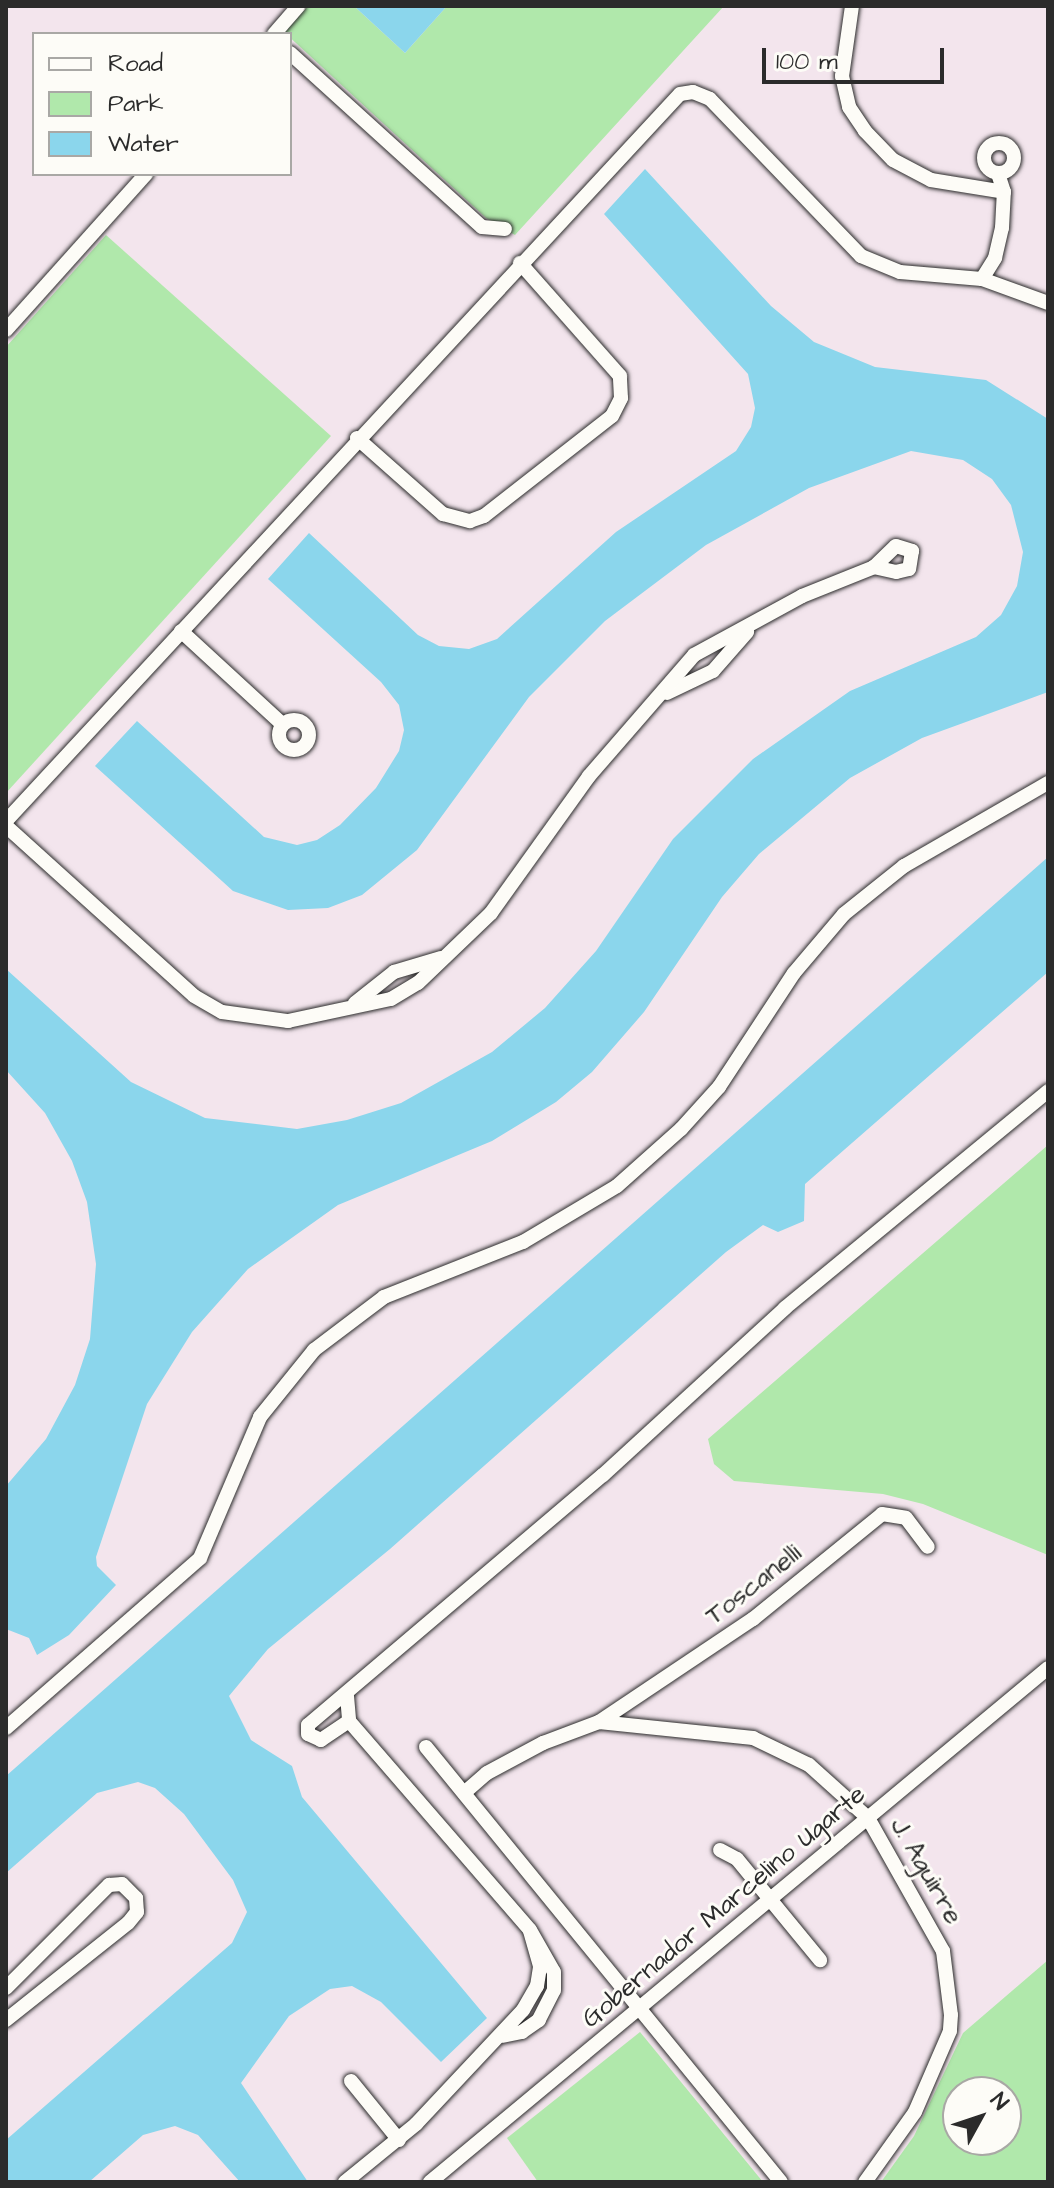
<!DOCTYPE html>
<style>
body{margin:0}
#map{position:relative;width:1054px;height:2188px;overflow:hidden;background:#f3e5ed;font-family:"Architects Daughter",sans-serif}
div>[style]{position:absolute}
.green>*{inset:0;background:#b0e8ab}
.water>*{inset:0;background:#8bd6ec}
.roads{filter:drop-shadow(0 0 2px #2b2b2b) drop-shadow(0 0 2px #2b2b2b)}
.street>*{height:14px;margin:-7px;padding:0 7px;transform-origin:7px;border-radius:7px;background:#fdfcf7}
.street>.ring{margin:-7px;padding:0;box-sizing:content-box;background:none;border:14px solid #fdfcf7;border-radius:50%}
span{translate:-50% -50%;white-space:nowrap;text-align:center;line-height:1.15;-webkit-text-stroke:6px #fdfcf7;paint-order:stroke}
.street-label{font-size:26px;color:#2b2b2b}
.frame{position:absolute;inset:0;border:8px solid #2b2b2b;pointer-events:none}
.legend{position:absolute;left:32px;top:32px;width:260px;height:144px;box-sizing:border-box;background:#fdfcf7;border:2px solid #a9a8a5;margin:0;padding:10px 14px;list-style:none;font-size:24px;color:#2b2b2b}
.legend li{display:flex;align-items:center;gap:16px;height:40px}
.legend b{width:40px;border:2px solid #a9a8a5}
.north{position:absolute;left:942px;top:2076px;width:80px;height:80px;box-sizing:border-box;background:#fdfcf7;border:2px solid #a9a8a5;border-radius:50%;rotate:50deg;font-size:22px;font-weight:700;line-height:32px;text-align:center;color:#2b2b2b}
.north::after{content:'';display:block;margin:auto;width:28px;height:36px;background:#2b2b2b;clip-path:polygon(50% 0,100% 100%,50% 72%,0 100%)}
.scale{position:absolute;left:762px;top:48px;width:182px;height:36px;box-sizing:border-box;border:4px solid #2b2b2b;border-top:0;padding-left:10px;font-size:24px;line-height:28px;white-space:nowrap;color:#2b2b2b;-webkit-text-stroke:6px #fdfcf7;paint-order:stroke}
</style>
<div id="map">
<div class="green">
<div style="clip-path:polygon(308px 6px,354px 6px,405px 53px,447px 6px,724px 6px,515px 235px,486px 218px,284px 32px)"></div>
<div style="clip-path:polygon(106px 235px,331px 436px,6px 793px,6px 347px)"></div>
<div style="clip-path:polygon(1048px 1145px,1048px 1555px,923px 1504px,883px 1494px,734px 1481px,714px 1464px,708px 1439px)"></div>
<div style="clip-path:polygon(evenodd,1048px 1960px,1048px 2182px,881px 2182px,914px 2136px,963px 2033px,1048px 1960px,1006px 2092px,1006px 2140px,958px 2140px,958px 2092px,1006px 2092px)"></div>
<div style="clip-path:polygon(640px 2032px,763px 2182px,538px 2182px,507px 2138px)"></div>
</div>
<div class="water">
<div style="clip-path:polygon(354px 6px,447px 6px,405px 53px)"></div>
<div style="clip-path:polygon(645px 169px,771px 306px,814px 342px,875px 367px,986px 380px,1048px 419px,1048px 692px,922px 738px,850px 778px,759px 854px,722px 897px,644px 1012px,592px 1072px,556px 1102px,492px 1141px,338px 1205px,248px 1269px,192px 1332px,147px 1404px,96px 1557px,97px 1566px,116px 1585px,69px 1635px,37px 1655px,29px 1638px,6px 1629px,6px 1486px,46px 1439px,75px 1385px,90px 1339px,96px 1264px,87px 1202px,72px 1161px,45px 1113px,6px 1070px,6px 969px,131px 1082px,205px 1118px,297px 1129px,347px 1120px,401px 1103px,492px 1052px,545px 1008px,596px 951px,673px 839px,753px 759px,850px 691px,976px 637px,1001px 615px,1017px 586px,1023px 552px,1011px 505px,992px 479px,963px 460px,911px 451px,809px 488px,706px 545px,605px 621px,529px 697px,417px 850px,362px 895px,328px 908px,288px 910px,233px 891px,95px 766px,137px 721px,264px 837px,297px 845px,317px 840px,340px 825px,376px 788px,399px 751px,404px 730px,399px 705px,381px 682px,268px 579px,309px 533px,418px 635px,439px 646px,469px 649px,497px 639px,616px 532px,736px 451px,751px 427px,755px 408px,748px 374px,604px 214px)"></div>
<div style="clip-path:polygon(1048px 857px,1048px 972px,805px 1184px,804px 1221px,778px 1232px,763px 1225px,726px 1252px,390px 1549px,268px 1649px,229px 1696px,251px 1740px,292px 1766px,302px 1797px,487px 2018px,441px 2062px,381px 2002px,352px 1986px,330px 1989px,289px 2016px,241px 2083px,308px 2182px,240px 2182px,198px 2135px,175px 2126px,143px 2135px,89px 2182px,6px 2182px,6px 2140px,232px 1943px,247px 1912px,233px 1880px,184px 1814px,155px 1788px,138px 1782px,97px 1793px,6px 1873px,6px 1776px)"></div>
</div>
<div class="roads">
<div class="street">
<div style="left:852px;top:6px;width:71px;rotate:98.1deg"></div>
<div style="left:842px;top:76px;width:32px;rotate:77deg"></div>
<div style="left:849px;top:107px;width:29px;rotate:56deg"></div>
<div style="left:865px;top:131px;width:40px;rotate:46deg"></div>
<div style="left:893px;top:160px;width:43px;rotate:27.8deg"></div>
<div style="left:931px;top:180px;width:74px;rotate:9.3deg"></div>
<div style="left:274px;top:34px;width:37px;rotate:-49deg"></div>
<div style="left:290px;top:53px;width:259px;rotate:42.2deg"></div>
<div style="left:482px;top:227px;width:23px;rotate:5deg"></div>
<div class="ring" style="left:984px;top:143px;width:16px;height:16px"></div>
<div style="left:982px;top:279px;width:25px;rotate:-58deg"></div>
<div style="left:995px;top:258px;width:31px;rotate:-77deg"></div>
<div style="left:1002px;top:228px;width:36px;rotate:-87deg"></div>
<div style="left:1004px;top:192px;width:20px;rotate:-108deg"></div>
<div style="left:6px;top:330px;width:210px;rotate:-48.1deg"></div>
<div style="left:357px;top:438px;width:115px;rotate:41.5deg"></div>
<div style="left:443px;top:514px;width:28px;rotate:15deg"></div>
<div style="left:470px;top:521px;width:15px;rotate:-20deg"></div>
<div style="left:484px;top:516px;width:162px;rotate:-38deg"></div>
<div style="left:612px;top:416px;width:20px;rotate:-63deg"></div>
<div style="left:621px;top:398px;width:22px;rotate:-93deg"></div>
<div style="left:620px;top:376px;width:151px;rotate:-131.5deg"></div>
<div style="left:896px;top:546px;width:17px;rotate:17deg"></div>
<div style="left:912px;top:551px;width:18px;rotate:99deg"></div>
<div style="left:909px;top:569px;width:13px;rotate:167deg"></div>
<div style="left:896px;top:572px;width:23px;rotate:-167deg"></div>
<div style="left:874px;top:567px;width:30px;rotate:-44deg"></div>
<div style="left:181px;top:631px;width:137px;rotate:42.6deg"></div>
<div style="left:667px;top:693px;width:51px;rotate:-25.6deg"></div>
<div style="left:713px;top:671px;width:52px;rotate:-48.9deg"></div>
<div class="ring" style="left:279px;top:720px;width:16px;height:16px"></div>
<div style="left:6px;top:821px;width:991px;rotate:-47.17deg"></div>
<div style="left:680px;top:94px;width:13px;rotate:-9deg"></div>
<div style="left:693px;top:92px;width:18px;rotate:22deg"></div>
<div style="left:710px;top:99px;width:218px;rotate:46.1deg"></div>
<div style="left:861px;top:256px;width:42px;rotate:22.3deg"></div>
<div style="left:900px;top:272px;width:82px;rotate:4.9deg"></div>
<div style="left:982px;top:279px;width:70px;rotate:20deg"></div>
<div style="left:6px;top:826px;width:253px;rotate:42.1deg"></div>
<div style="left:194px;top:996px;width:32px;rotate:30deg"></div>
<div style="left:222px;top:1012px;width:67px;rotate:7.8deg"></div>
<div style="left:288px;top:1021px;width:105px;rotate:-12.1deg"></div>
<div style="left:391px;top:999px;width:31px;rotate:-31deg"></div>
<div style="left:418px;top:983px;width:101px;rotate:-43.8deg"></div>
<div style="left:491px;top:913px;width:168px;rotate:-54.4deg"></div>
<div style="left:589px;top:776px;width:160px;rotate:-49deg"></div>
<div style="left:694px;top:655px;width:123px;rotate:-28.6deg"></div>
<div style="left:802px;top:596px;width:78px;rotate:-21.9deg"></div>
<div style="left:355px;top:1003px;width:50px;rotate:-38.5deg"></div>
<div style="left:394px;top:972px;width:49px;rotate:-16.6deg"></div>
<div style="left:347px;top:1696px;width:25px;rotate:85deg"></div>
<div style="left:349px;top:1721px;width:276px;rotate:49.1deg"></div>
<div style="left:349px;top:1721px;width:34px;rotate:146deg"></div>
<div style="left:321px;top:1740px;width:14px;rotate:-155deg"></div>
<div style="left:308px;top:1734px;width:9px;rotate:-90deg"></div>
<div style="left:308px;top:1725px;width:387px;rotate:-40.3deg"></div>
<div style="left:603px;top:1475px;width:247px;rotate:-42.5deg"></div>
<div style="left:785px;top:1308px;width:341px;rotate:-39.5deg"></div>
<div style="left:599px;top:1722px;width:185px;rotate:-33.8deg"></div>
<div style="left:753px;top:1619px;width:166px;rotate:-39.1deg"></div>
<div style="left:882px;top:1514px;width:24px;rotate:9deg"></div>
<div style="left:906px;top:1518px;width:36px;rotate:53deg"></div>
<div style="left:6px;top:1728px;width:258px;rotate:-41.2deg"></div>
<div style="left:200px;top:1558px;width:153px;rotate:-66.9deg"></div>
<div style="left:260px;top:1417px;width:86px;rotate:-51.1deg"></div>
<div style="left:314px;top:1350px;width:88px;rotate:-37.1deg"></div>
<div style="left:384px;top:1297px;width:149px;rotate:-21.6deg"></div>
<div style="left:523px;top:1242px;width:109px;rotate:-30.8deg"></div>
<div style="left:617px;top:1186px;width:86px;rotate:-41.7deg"></div>
<div style="left:681px;top:1129px;width:57px;rotate:-47.9deg"></div>
<div style="left:719px;top:1087px;width:136px;rotate:-56.7deg"></div>
<div style="left:794px;top:973px;width:77px;rotate:-49.7deg"></div>
<div style="left:844px;top:914px;width:77px;rotate:-38.7deg"></div>
<div style="left:904px;top:866px;width:166px;rotate:-30deg"></div>
<div style="left:426px;top:1747px;width:561px;rotate:50.78deg"></div>
<div style="left:464px;top:1793px;width:30px;rotate:-41deg"></div>
<div style="left:487px;top:1773px;width:64px;rotate:-28.2deg"></div>
<div style="left:543px;top:1743px;width:60px;rotate:-20.6deg"></div>
<div style="left:599px;top:1722px;width:155px;rotate:5.9deg"></div>
<div style="left:753px;top:1738px;width:62px;rotate:25.7deg"></div>
<div style="left:809px;top:1765px;width:79px;rotate:41.9deg"></div>
<div style="left:868px;top:1818px;width:153px;rotate:60.6deg"></div>
<div style="left:943px;top:1951px;width:64px;rotate:82.9deg"></div>
<div style="left:951px;top:2015px;width:16px;rotate:94deg"></div>
<div style="left:950px;top:2031px;width:88px;rotate:113.4deg"></div>
<div style="left:915px;top:2112px;width:86px;rotate:125.5deg"></div>
<div style="left:720px;top:1850px;width:19px;rotate:28deg"></div>
<div style="left:737px;top:1859px;width:131px;rotate:50.6deg"></div>
<div style="left:6px;top:1988px;width:146px;rotate:-45deg"></div>
<div style="left:109px;top:1885px;width:13px;rotate:-4deg"></div>
<div style="left:122px;top:1884px;width:20px;rotate:45deg"></div>
<div style="left:136px;top:1898px;width:14px;rotate:86deg"></div>
<div style="left:137px;top:1912px;width:14px;rotate:129deg"></div>
<div style="left:128px;top:1923px;width:156px;rotate:141.5deg"></div>
<div style="left:351px;top:2081px;width:76px;rotate:50.9deg"></div>
<div style="left:345px;top:2182px;width:92px;rotate:-39.2deg"></div>
<div style="left:416px;top:2124px;width:156px;rotate:-46.8deg"></div>
<div style="left:523px;top:2010px;width:28px;rotate:-60deg"></div>
<div style="left:537px;top:1986px;width:20px;rotate:-81deg"></div>
<div style="left:540px;top:1966px;width:37px;rotate:-106deg"></div>
<div style="left:530px;top:1930px;width:48px;rotate:60.3deg"></div>
<div style="left:554px;top:1972px;width:18px;rotate:90deg"></div>
<div style="left:554px;top:1990px;width:34px;rotate:117deg"></div>
<div style="left:539px;top:2020px;width:21px;rotate:145deg"></div>
<div style="left:522px;top:2032px;width:20px;rotate:169deg"></div>
<div style="left:430px;top:2182px;width:804px;rotate:-39.75deg"></div>
</div>
</div>
<div class="street-label">
<span style="left:754px;top:1585px;rotate:-38deg">Toscanelli</span>
<span style="left:926px;top:1871px;rotate:60deg">J. Aguirre</span>
<span style="left:724px;top:1907px;rotate:-40deg">Gobernador Marcelino Ugarte</span>
</div>
<div class="frame"></div>
<ul class="legend">
<li><b style="height:10px;background:#fdfcf7"></b>Road</li>
<li><b style="height:22px;background:#b0e8ab"></b>Park</li>
<li><b style="height:22px;background:#8bd6ec"></b>Water</li>
</ul>
<div class="north">N</div>
<div class="scale">100 m</div>
</div>
